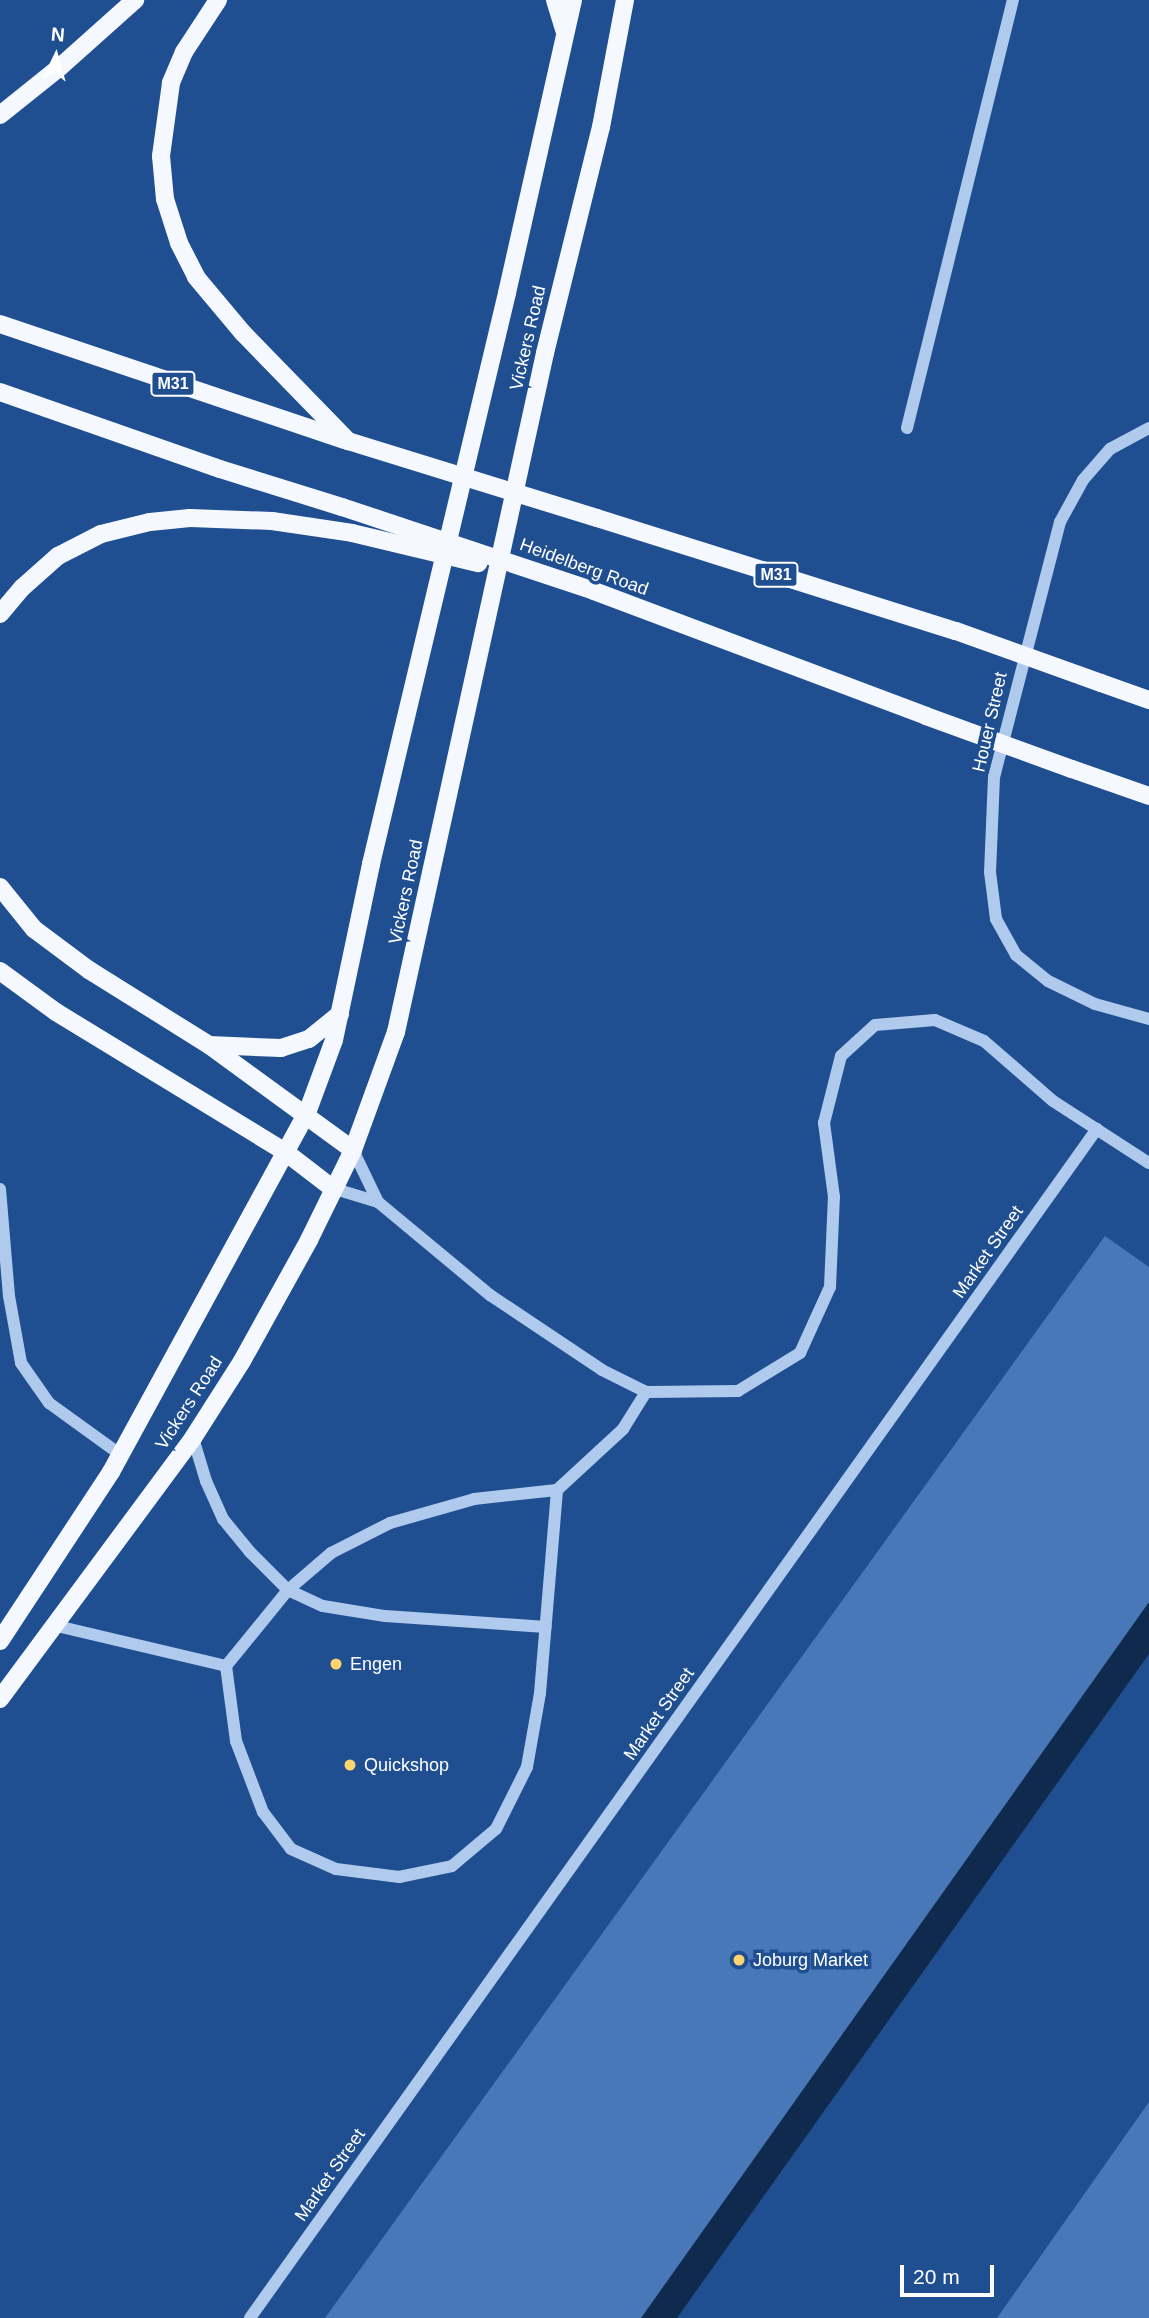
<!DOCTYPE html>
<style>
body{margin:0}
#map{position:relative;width:1149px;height:2318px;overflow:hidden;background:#1f4f90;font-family:Arial,sans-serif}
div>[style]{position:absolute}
.shadow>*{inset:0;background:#0007}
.building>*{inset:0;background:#4878b7}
.minor>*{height:12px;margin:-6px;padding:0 6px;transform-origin:6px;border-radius:6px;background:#afcaed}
.major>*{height:18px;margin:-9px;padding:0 9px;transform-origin:9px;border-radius:9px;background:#f5f9ff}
.major-bridge>*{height:18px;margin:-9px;padding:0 9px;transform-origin:9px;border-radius:9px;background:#f5f9ff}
.dots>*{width:19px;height:19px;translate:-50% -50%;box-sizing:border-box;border:4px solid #1f4f90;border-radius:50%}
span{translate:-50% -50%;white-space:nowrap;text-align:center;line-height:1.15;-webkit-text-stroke:7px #1f4f90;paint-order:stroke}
.shield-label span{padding:2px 5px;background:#1f4f90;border:2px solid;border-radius:5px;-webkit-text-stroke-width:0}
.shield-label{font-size:16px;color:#fff;font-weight:700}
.street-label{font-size:18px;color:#fff}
.poi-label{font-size:18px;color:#fff}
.left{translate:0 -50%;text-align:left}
.north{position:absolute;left:21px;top:21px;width:70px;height:70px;-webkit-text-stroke:5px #1f4f90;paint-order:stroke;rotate:5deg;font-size:19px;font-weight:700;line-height:28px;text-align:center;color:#fff}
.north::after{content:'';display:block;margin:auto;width:24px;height:32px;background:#fff;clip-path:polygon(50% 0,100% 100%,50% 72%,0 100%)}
.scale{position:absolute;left:900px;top:2265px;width:94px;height:32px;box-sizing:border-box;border:4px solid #fff;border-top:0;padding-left:9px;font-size:21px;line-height:24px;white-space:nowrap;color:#fff;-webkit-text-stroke:5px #1f4f90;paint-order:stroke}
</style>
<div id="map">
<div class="shadow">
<div style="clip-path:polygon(1149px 1269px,1149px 1654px,677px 2318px,328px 2318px)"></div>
</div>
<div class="building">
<div style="clip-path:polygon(1105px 1236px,1149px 1267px,1149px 1602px,641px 2318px,325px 2318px)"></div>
<div style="clip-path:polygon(1149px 2102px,1149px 2318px,997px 2318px)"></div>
</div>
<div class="minor">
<div style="left:907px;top:428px;width:441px;rotate:-76.1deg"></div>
<div style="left:1149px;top:428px;width:44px;rotate:151.7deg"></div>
<div style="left:1110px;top:449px;width:41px;rotate:131.1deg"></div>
<div style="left:1083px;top:480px;width:48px;rotate:118.7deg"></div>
<div style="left:1060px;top:522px;width:263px;rotate:104.5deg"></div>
<div style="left:994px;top:777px;width:95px;rotate:92.4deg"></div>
<div style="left:990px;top:872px;width:47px;rotate:82.7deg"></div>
<div style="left:996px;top:919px;width:41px;rotate:60.9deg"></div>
<div style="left:1016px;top:955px;width:41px;rotate:39.1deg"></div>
<div style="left:1048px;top:981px;width:52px;rotate:26.1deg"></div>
<div style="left:1095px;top:1004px;width:56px;rotate:15.5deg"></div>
<div style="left:353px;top:1150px;width:58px;rotate:64.3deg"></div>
<div style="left:332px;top:1188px;width:48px;rotate:16.9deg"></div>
<div style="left:378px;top:1202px;width:146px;rotate:39.7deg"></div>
<div style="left:490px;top:1295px;width:135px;rotate:33.8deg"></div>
<div style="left:602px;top:1370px;width:49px;rotate:26.6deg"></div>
<div style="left:646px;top:1392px;width:92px;rotate:-0.6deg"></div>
<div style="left:738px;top:1391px;width:73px;rotate:-31.5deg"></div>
<div style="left:800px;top:1353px;width:72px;rotate:-65.6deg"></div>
<div style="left:830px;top:1287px;width:90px;rotate:-87.5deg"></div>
<div style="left:834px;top:1197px;width:75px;rotate:-97.7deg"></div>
<div style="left:824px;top:1123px;width:69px;rotate:-75.8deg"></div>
<div style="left:841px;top:1056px;width:46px;rotate:-42.4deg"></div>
<div style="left:875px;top:1025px;width:60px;rotate:-4.8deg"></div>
<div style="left:935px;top:1020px;width:53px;rotate:23.2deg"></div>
<div style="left:984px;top:1041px;width:91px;rotate:41deg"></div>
<div style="left:1053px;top:1101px;width:114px;rotate:32.9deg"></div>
<div style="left:0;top:1189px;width:107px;rotate:85.2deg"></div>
<div style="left:9px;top:1296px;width:68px;rotate:79.8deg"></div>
<div style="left:21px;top:1363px;width:49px;rotate:55deg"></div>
<div style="left:49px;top:1403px;width:89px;rotate:35.8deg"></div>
<div style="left:193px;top:1438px;width:45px;rotate:73.2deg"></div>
<div style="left:206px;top:1481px;width:42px;rotate:65.9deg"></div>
<div style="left:223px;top:1519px;width:43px;rotate:50.7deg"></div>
<div style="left:250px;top:1552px;width:54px;rotate:45deg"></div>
<div style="left:288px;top:1590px;width:38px;rotate:25deg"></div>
<div style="left:323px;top:1606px;width:63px;rotate:9.2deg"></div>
<div style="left:385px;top:1616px;width:161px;rotate:3.9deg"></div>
<div style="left:57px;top:1626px;width:174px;rotate:13.3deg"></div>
<div style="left:226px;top:1666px;width:98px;rotate:-50.8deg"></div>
<div style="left:288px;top:1590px;width:57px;rotate:-40.7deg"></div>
<div style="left:331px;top:1553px;width:66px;rotate:-27deg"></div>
<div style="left:390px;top:1523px;width:87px;rotate:-15.9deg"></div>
<div style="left:474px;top:1499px;width:83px;rotate:-6.2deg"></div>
<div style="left:557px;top:1490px;width:90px;rotate:-42.7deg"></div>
<div style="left:623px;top:1429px;width:44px;rotate:-58.1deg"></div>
<div style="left:226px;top:1666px;width:76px;rotate:82.4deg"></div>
<div style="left:236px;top:1741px;width:76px;rotate:69.2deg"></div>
<div style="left:263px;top:1812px;width:46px;rotate:52.9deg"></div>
<div style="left:291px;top:1849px;width:49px;rotate:24deg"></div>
<div style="left:336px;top:1869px;width:64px;rotate:7.2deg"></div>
<div style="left:399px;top:1877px;width:54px;rotate:-11.7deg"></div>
<div style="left:452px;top:1866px;width:57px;rotate:-40.1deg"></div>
<div style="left:496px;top:1829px;width:69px;rotate:-63.4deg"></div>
<div style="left:527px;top:1767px;width:75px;rotate:-80deg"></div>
<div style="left:540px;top:1693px;width:204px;rotate:-85.2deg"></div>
<div style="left:250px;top:2318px;width:1460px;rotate:-54.54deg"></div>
</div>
<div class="major">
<div style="left:218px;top:0;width:62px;rotate:123.2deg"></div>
<div style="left:184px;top:52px;width:34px;rotate:113deg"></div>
<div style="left:171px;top:83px;width:74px;rotate:97.8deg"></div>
<div style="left:161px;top:156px;width:43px;rotate:84.7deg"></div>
<div style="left:165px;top:199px;width:46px;rotate:72.3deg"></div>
<div style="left:179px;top:243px;width:38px;rotate:63deg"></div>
<div style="left:196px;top:277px;width:73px;rotate:50deg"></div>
<div style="left:243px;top:333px;width:151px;rotate:45.8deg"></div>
<div style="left:555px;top:0;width:31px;rotate:73deg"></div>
<div style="left:0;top:115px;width:77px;rotate:-38.7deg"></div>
<div style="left:60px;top:67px;width:101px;rotate:-41.8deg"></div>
<div style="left:0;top:324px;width:364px;rotate:18.6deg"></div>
<div style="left:0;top:392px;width:233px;rotate:19.3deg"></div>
<div style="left:220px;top:469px;width:128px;rotate:17.3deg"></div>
<div style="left:597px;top:518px;width:376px;rotate:17.5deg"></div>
<div style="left:594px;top:591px;width:355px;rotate:20.6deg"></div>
<div style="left:0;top:614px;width:35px;rotate:-50deg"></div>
<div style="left:23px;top:587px;width:47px;rotate:-41.5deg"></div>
<div style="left:58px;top:556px;width:48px;rotate:-27.1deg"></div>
<div style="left:101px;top:534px;width:50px;rotate:-13.8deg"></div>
<div style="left:150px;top:522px;width:40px;rotate:-5.7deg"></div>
<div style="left:190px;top:518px;width:82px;rotate:2.1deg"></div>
<div style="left:272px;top:521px;width:81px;rotate:8.5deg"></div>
<div style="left:1101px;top:683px;width:51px;rotate:19.5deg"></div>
<div style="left:1072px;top:769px;width:82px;rotate:19.3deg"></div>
<div style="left:0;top:887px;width:54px;rotate:51deg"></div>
<div style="left:34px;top:929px;width:69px;rotate:36.7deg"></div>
<div style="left:89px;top:970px;width:142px;rotate:32deg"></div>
<div style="left:209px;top:1045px;width:178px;rotate:36.1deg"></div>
<div style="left:0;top:971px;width:69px;rotate:36.2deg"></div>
<div style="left:56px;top:1012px;width:267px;rotate:31.4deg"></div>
<div style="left:284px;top:1151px;width:61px;rotate:37.6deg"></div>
<div style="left:209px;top:1045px;width:72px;rotate:2.4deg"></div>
<div style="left:281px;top:1048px;width:29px;rotate:-18deg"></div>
<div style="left:309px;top:1039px;width:40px;rotate:-39deg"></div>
<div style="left:0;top:1641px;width:202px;rotate:-56.7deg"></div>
<div style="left:111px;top:1472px;width:409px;rotate:-61.4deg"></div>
<div style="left:307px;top:1113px;width:78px;rotate:-69.7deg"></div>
<div style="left:334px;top:1040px;width:180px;rotate:-78.1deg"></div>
<div style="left:371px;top:864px;width:587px;rotate:-76.6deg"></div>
<div style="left:507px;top:293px;width:300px;rotate:-77.3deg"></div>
<div style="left:0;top:1699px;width:325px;rotate:-53.5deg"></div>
<div style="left:193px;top:1438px;width:91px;rotate:-57.5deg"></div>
<div style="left:242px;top:1361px;width:138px;rotate:-61deg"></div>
<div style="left:309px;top:1240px;width:100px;rotate:-63.9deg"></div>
<div style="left:353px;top:1150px;width:126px;rotate:-70deg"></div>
<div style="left:396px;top:1032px;width:695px;rotate:-77.62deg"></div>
<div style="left:545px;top:353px;width:233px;rotate:-76.1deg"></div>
<div style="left:601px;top:127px;width:129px;rotate:-79.3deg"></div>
</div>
<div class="major-bridge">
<div style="left:348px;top:441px;width:261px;rotate:17.2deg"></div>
<div style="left:342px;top:507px;width:266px;rotate:18.4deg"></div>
<div style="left:352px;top:533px;width:130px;rotate:13.4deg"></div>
<div style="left:956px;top:631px;width:154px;rotate:19.7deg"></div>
<div style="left:926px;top:716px;width:155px;rotate:20deg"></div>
</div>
<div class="dots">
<div style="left:336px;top:1664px;background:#fbd46f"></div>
<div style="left:350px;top:1765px;background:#fbd46f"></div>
<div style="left:739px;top:1960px;background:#fbd46f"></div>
</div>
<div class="shield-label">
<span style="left:173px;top:384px">M31</span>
<span style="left:776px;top:575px">M31</span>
</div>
<div class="street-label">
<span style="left:528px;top:338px;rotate:-77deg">Vickers Road</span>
<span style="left:584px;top:567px;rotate:20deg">Heidelberg Road</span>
<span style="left:990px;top:722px;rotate:-77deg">Houer Street</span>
<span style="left:406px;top:892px;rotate:-78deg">Vickers Road</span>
<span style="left:988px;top:1252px;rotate:-55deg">Market Street</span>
<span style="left:189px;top:1403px;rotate:-57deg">Vickers Road</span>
<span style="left:659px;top:1714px;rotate:-55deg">Market Street</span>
<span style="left:330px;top:2175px;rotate:-55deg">Market Street</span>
</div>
<div class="poi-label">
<span class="left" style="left:350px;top:1664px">Engen</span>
<span class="left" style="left:364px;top:1765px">Quickshop</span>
<span class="left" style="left:753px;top:1960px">Joburg Market</span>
</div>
<div class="north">N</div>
<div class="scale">20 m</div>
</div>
